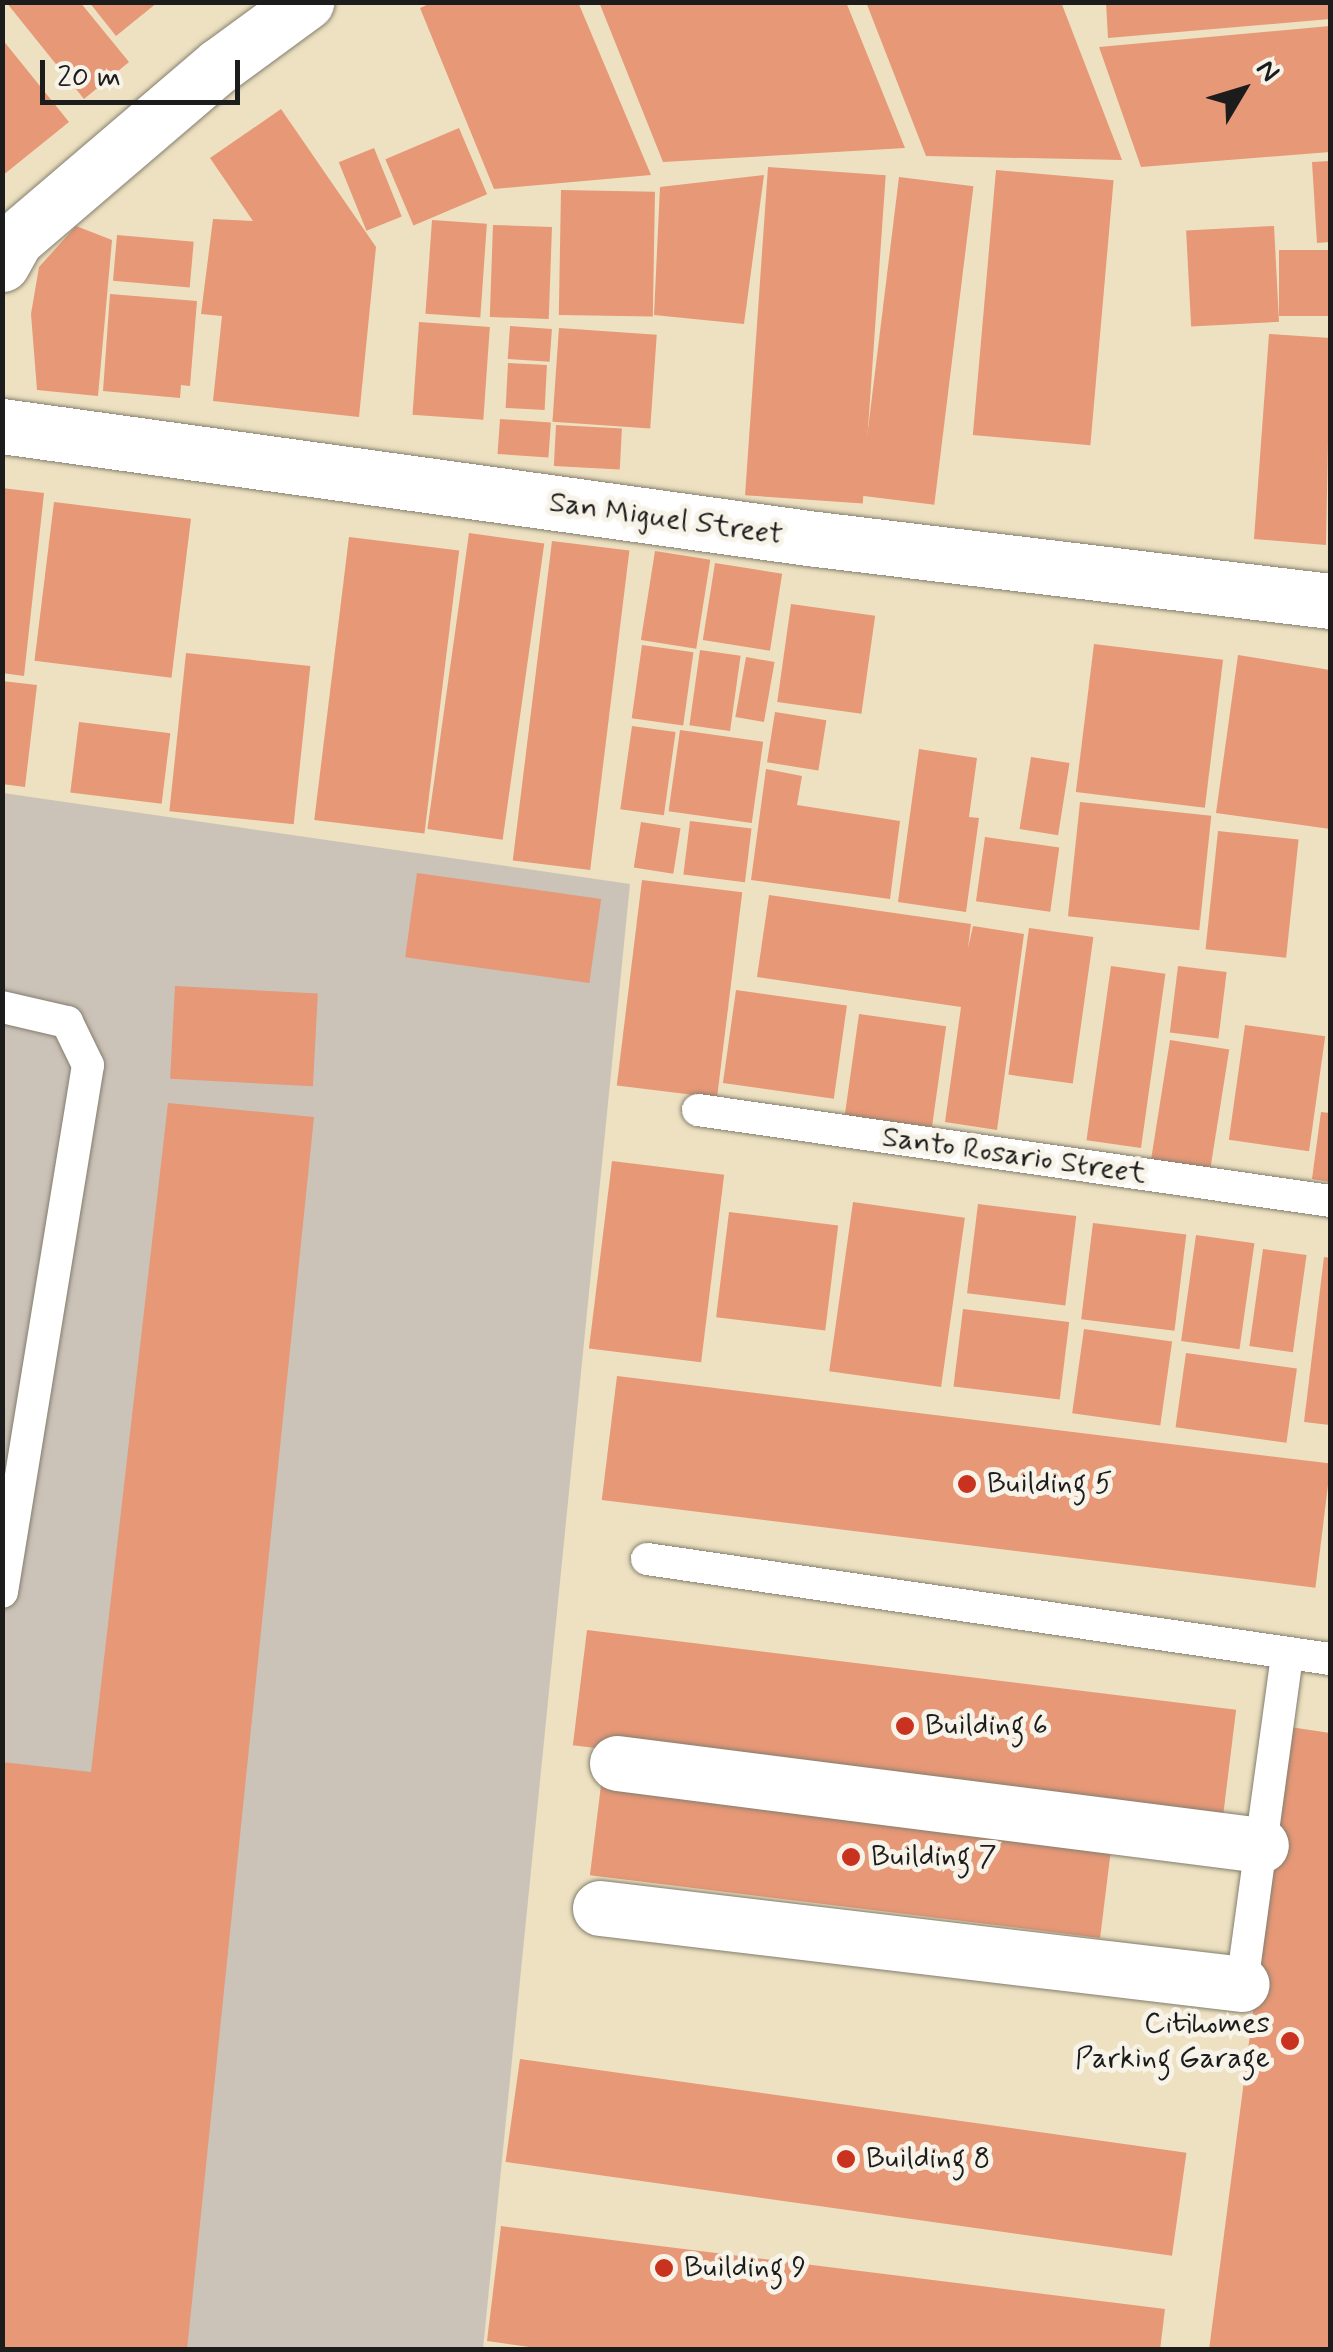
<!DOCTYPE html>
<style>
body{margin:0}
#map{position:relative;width:1333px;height:2352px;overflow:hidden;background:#ede1c1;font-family:Mynerve,sans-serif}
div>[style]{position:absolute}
.industrial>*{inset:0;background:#cbc3b8}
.building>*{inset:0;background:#e69877;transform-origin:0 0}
.roads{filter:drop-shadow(0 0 2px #847e6e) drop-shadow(0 0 2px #847e6e)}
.lane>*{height:32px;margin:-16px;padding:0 16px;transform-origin:16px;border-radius:16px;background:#fff}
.street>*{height:55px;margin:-27.5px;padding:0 27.5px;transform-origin:27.5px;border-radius:27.5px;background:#fff}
.dots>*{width:28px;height:28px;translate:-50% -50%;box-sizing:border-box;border:5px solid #f7f3e8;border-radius:50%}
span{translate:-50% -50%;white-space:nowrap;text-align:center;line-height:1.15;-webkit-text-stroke:10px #f7f3e8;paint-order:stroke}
.street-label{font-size:30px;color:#1c1c1c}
.poi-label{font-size:30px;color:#1c1c1c}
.left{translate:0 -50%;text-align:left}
.right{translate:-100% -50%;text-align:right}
.frame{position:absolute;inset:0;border:5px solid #1c1c1c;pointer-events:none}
.north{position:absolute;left:1193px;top:40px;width:100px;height:100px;-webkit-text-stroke:8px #f7f3e8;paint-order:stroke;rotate:52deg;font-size:28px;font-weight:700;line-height:40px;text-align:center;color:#1c1c1c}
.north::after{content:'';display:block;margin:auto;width:35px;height:45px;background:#1c1c1c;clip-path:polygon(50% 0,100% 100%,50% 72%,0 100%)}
.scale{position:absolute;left:40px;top:60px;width:200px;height:45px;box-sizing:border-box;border:5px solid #1c1c1c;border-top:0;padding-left:12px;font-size:30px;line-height:35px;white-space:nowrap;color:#1c1c1c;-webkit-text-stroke:8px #f7f3e8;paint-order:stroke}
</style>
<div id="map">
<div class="industrial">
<div style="clip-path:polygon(3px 793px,630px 884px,483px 2349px,3px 2350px)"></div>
</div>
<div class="building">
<div style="clip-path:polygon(6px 2px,80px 2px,129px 62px,84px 99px)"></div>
<div style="clip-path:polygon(89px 2px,158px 2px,116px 36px)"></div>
<div style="clip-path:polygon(433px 2px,578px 2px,651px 175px,494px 189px,420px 8px)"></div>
<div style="clip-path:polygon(599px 2px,846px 2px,905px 148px,663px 162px)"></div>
<div style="clip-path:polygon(866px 2px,1061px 2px,1122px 160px,926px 156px)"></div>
<div style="clip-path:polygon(1106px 2px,1330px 2px,1330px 19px,1108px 38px)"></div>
<div style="clip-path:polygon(1330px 26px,1330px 152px,1141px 167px,1099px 47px)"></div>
<div style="clip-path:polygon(2px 39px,69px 122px,2px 176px)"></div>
<div style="clip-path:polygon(281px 109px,376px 247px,359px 417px,213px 401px,222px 316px,201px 314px,213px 219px,253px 221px,210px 158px)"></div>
<div style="left:459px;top:128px;width:72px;height:80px;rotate:67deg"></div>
<div style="left:374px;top:148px;width:74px;height:38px;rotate:68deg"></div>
<div style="clip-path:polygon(1330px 161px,1330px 242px,1317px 243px,1312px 162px)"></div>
<div style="left:768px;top:167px;width:118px;height:329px;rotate:4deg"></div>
<div style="left:996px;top:170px;width:118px;height:266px;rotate:5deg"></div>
<div style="clip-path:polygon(764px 175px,744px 324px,654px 315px,660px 187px)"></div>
<div style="left:899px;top:177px;width:75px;height:321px;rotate:7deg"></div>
<div style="left:561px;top:190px;width:94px;height:125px;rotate:1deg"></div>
<div style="left:432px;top:220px;width:55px;height:94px;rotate:4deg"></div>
<div style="left:493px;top:225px;width:59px;height:92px;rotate:2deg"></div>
<div style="clip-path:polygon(76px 226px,112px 240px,98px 396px,37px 390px,31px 314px,39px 267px)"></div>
<div style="left:1274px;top:226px;width:96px;height:88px;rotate:87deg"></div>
<div style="left:117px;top:235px;width:77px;height:46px;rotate:5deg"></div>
<div style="left:1330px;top:250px;width:66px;height:51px;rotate:90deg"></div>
<div style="clip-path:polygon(110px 294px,197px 301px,190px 386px,181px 385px,180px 398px,103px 391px)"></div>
<div style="left:419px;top:322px;width:71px;height:93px;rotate:4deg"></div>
<div style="left:510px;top:326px;width:42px;height:33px;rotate:4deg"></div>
<div style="left:559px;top:328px;width:98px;height:94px;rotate:4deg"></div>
<div style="clip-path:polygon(1269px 334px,1330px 338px,1326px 545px,1254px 539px)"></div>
<div style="left:508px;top:363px;width:39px;height:45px;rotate:3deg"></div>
<div style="left:500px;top:419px;width:51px;height:35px;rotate:4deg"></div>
<div style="left:556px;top:425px;width:66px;height:41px;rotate:3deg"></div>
<div style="clip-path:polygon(2px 488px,44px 493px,24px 676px,2px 673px)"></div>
<div style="left:54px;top:502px;width:138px;height:160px;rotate:7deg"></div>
<div style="left:469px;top:533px;width:76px;height:299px;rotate:8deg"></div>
<div style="left:349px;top:537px;width:111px;height:285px;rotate:7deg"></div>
<div style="left:552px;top:541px;width:78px;height:322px;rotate:7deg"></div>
<div style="left:655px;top:551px;width:56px;height:90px;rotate:9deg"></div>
<div style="left:715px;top:563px;width:68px;height:78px;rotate:9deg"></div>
<div style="left:791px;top:604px;width:85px;height:99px;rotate:8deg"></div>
<div style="left:1094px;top:644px;width:130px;height:149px;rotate:7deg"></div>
<div style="left:642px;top:645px;width:52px;height:74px;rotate:8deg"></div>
<div style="left:700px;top:650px;width:41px;height:76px;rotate:8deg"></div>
<div style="left:186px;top:653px;width:125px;height:159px;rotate:6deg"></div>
<div style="clip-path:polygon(1238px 655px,1330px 670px,1330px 829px,1216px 813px)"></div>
<div style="left:746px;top:657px;width:29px;height:61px;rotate:10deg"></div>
<div style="clip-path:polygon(2px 681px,37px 685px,25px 787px,2px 784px)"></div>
<div style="left:775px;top:712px;width:52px;height:51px;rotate:9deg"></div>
<div style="left:79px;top:722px;width:92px;height:71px;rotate:7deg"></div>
<div style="left:632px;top:726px;width:44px;height:84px;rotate:8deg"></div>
<div style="left:680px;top:730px;width:84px;height:82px;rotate:8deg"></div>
<div style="clip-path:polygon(919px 749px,977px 758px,969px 817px,979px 818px,966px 912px,898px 902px)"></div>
<div style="left:1031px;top:757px;width:39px;height:73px;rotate:9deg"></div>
<div style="clip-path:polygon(766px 769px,802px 776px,797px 805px,900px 821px,890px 899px,751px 880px)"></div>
<div style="left:1080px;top:802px;width:132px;height:115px;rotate:6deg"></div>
<div style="left:690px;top:821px;width:62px;height:54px;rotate:7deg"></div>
<div style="left:641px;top:822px;width:40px;height:46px;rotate:9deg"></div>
<div style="left:1218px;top:831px;width:81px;height:119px;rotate:6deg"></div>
<div style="left:985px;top:837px;width:75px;height:65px;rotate:8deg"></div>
<div style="left:417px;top:873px;width:186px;height:85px;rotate:8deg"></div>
<div style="left:642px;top:880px;width:101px;height:207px;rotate:7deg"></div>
<div style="clip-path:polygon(769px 895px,971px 924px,968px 948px,973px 926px,1024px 934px,997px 1130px,945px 1122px,961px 1007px,757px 977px)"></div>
<div style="left:1029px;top:928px;width:65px;height:148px;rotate:8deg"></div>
<div style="left:1111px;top:966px;width:55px;height:176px;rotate:8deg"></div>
<div style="left:1178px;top:966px;width:49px;height:67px;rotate:7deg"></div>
<div style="left:175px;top:986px;width:143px;height:93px;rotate:3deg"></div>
<div style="left:736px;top:990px;width:112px;height:94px;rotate:8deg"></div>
<div style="left:859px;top:1014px;width:88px;height:102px;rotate:8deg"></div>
<div style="left:1245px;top:1025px;width:81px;height:116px;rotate:8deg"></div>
<div style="left:1170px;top:1040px;width:60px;height:123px;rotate:9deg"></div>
<div style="clip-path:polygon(168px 1103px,314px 1117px,187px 2350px,2px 2350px,2px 1762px,91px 1772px)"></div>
<div style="clip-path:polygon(1321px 1112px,1330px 1113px,1330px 1182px,1312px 1179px)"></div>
<div style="left:612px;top:1161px;width:113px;height:189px;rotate:7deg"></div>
<div style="left:853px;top:1202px;width:113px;height:171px;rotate:8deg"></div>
<div style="left:978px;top:1204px;width:99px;height:90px;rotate:7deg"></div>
<div style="left:729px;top:1212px;width:110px;height:106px;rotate:7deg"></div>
<div style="left:1093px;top:1223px;width:94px;height:97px;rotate:7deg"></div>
<div style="left:1196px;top:1235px;width:59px;height:107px;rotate:8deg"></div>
<div style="left:1263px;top:1249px;width:44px;height:98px;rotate:8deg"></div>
<div style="clip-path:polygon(1324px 1257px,1330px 1258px,1330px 1425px,1304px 1422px)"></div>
<div style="left:963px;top:1309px;width:107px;height:78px;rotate:7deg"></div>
<div style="left:1084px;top:1329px;width:89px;height:85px;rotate:8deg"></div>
<div style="left:1186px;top:1353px;width:112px;height:75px;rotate:8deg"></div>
<div style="left:617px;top:1376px;width:719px;height:125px;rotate:7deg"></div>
<div style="left:587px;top:1630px;width:654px;height:116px;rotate:7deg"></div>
<div style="clip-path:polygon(1290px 1727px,1330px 1733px,1330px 2350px,1209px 2350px)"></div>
<div style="left:602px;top:1777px;width:514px;height:99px;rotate:7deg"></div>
<div style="left:520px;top:2059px;width:673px;height:104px;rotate:8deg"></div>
<div style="clip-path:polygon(501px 2226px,1165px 2309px,1160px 2350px,551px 2350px,487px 2341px)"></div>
</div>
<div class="roads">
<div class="lane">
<div style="left:2px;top:1007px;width:67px;rotate:13deg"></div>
<div style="left:67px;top:1022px;width:48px;rotate:64deg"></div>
<div style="left:88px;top:1065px;width:534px;rotate:99.27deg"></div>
<div style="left:698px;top:1110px;width:639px;rotate:8.19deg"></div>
<div style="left:647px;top:1559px;width:690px;rotate:8.33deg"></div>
<div style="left:1242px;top:1984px;width:331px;rotate:-82.2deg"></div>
</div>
<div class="street">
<div style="left:2px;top:264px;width:29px;rotate:-61deg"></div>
<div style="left:16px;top:239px;width:268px;rotate:-40.5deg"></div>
<div style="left:220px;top:65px;width:107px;rotate:-36.2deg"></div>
<div style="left:2px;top:426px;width:814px;rotate:7.91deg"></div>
<div style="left:808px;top:538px;width:526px;rotate:6.88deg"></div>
<div style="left:617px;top:1763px;width:649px;rotate:7.26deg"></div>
<div style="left:600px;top:1908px;width:646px;rotate:6.75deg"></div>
</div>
</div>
<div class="dots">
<div style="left:967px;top:1484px;background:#c8321e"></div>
<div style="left:905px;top:1726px;background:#c8321e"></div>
<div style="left:851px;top:1857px;background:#c8321e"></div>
<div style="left:1290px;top:2041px;background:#c8321e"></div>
<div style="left:846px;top:2159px;background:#c8321e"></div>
<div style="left:664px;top:2268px;background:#c8321e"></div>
</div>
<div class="street-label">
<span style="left:666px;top:519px;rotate:8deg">San Miguel Street</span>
<span style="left:1014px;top:1156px;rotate:8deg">Santo Rosario Street</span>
</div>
<div class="poi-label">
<span class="left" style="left:987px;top:1484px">Building 5</span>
<span class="left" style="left:925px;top:1726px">Building 6</span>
<span class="left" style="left:871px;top:1857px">Building 7</span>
<span class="right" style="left:1270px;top:2041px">Citihomes<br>Parking Garage</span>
<span class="left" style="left:866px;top:2159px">Building 8</span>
<span class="left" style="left:684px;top:2268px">Building 9</span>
</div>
<div class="frame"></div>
<div class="north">N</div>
<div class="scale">20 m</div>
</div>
